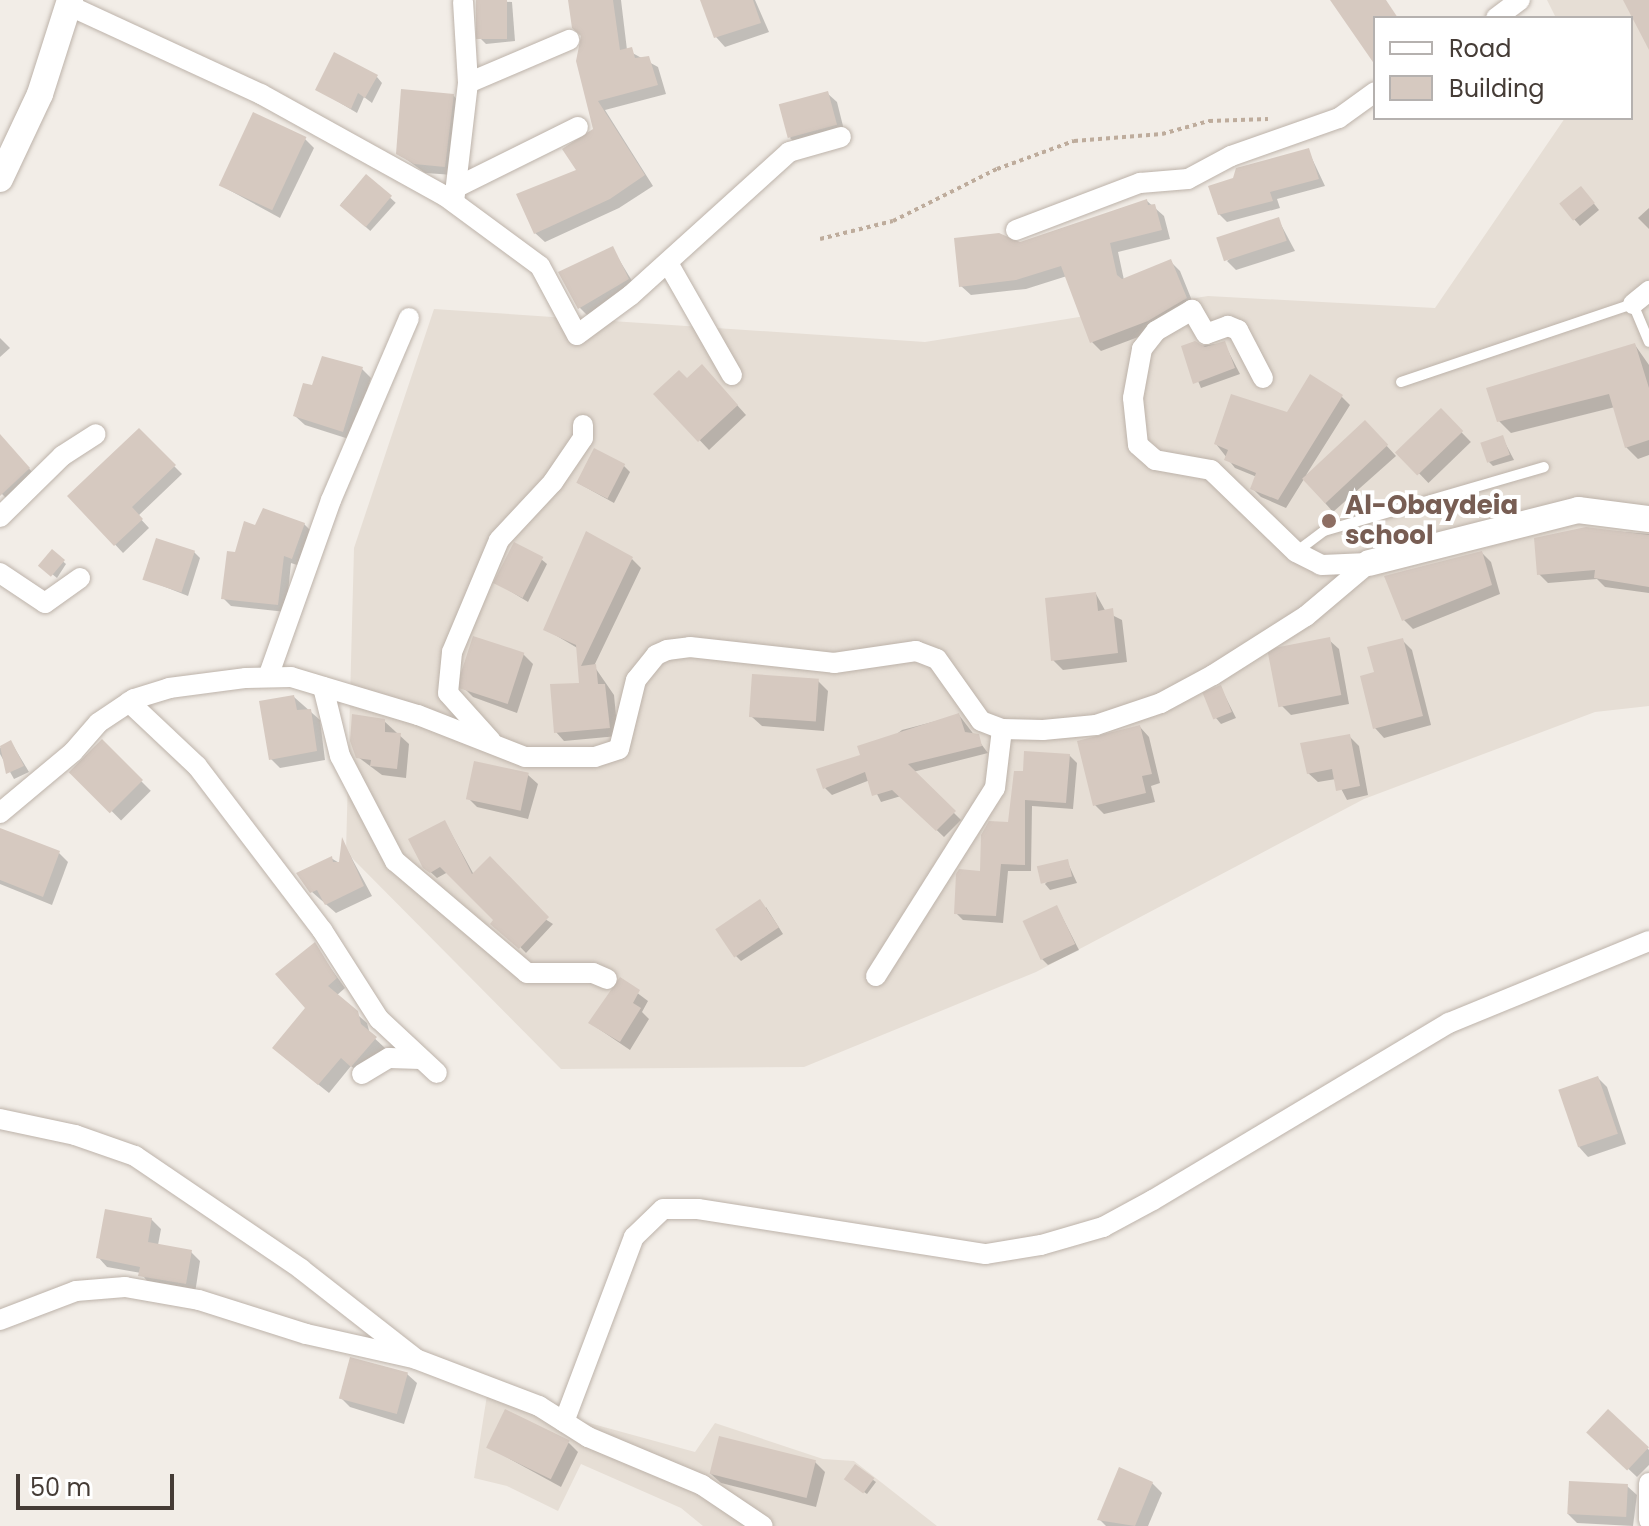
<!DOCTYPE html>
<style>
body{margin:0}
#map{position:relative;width:1649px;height:1526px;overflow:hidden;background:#f2ede7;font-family:Poppins,sans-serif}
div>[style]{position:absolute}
.residential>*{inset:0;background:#e6ded5}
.shadow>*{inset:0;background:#0003;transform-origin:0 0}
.building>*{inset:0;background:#d6c9c0;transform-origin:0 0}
.path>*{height:4px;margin-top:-2px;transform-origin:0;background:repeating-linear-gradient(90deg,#beac9c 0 4px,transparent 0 8px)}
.roads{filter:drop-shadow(0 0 2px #bdb3aa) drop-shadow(0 0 2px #bdb3aa)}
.service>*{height:10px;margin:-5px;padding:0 5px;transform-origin:5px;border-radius:5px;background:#fff}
.minor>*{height:20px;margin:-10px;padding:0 10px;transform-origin:10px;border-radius:10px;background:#fff}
.tertiary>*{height:26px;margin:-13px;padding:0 13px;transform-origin:13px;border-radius:13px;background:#fff}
.dots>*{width:22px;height:22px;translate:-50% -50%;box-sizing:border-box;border:4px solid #fff;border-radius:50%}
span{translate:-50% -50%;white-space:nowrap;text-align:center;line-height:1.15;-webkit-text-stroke:8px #fff;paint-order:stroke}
.education-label{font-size:26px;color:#785e54;font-weight:700}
.left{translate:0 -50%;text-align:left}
.legend{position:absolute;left:1373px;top:16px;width:260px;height:104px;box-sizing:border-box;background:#fff;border:2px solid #b5b1af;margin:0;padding:10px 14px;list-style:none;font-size:24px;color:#453c36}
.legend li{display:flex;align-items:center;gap:16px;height:40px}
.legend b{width:40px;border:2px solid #b5b1af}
.scale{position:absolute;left:16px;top:1474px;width:158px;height:36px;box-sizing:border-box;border:4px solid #453c36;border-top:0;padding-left:10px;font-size:24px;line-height:28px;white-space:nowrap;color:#453c36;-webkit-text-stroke:6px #fff;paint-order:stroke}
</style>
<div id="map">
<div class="residential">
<div style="clip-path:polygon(1547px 0,1649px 0,1649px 706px,1595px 712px,1364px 799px,1036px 972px,804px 1067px,561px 1069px,346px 852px,354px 548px,434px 309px,925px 342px,1208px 296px,1435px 308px,1565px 118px,1631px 118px,1631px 18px,1556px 18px)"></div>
<div style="clip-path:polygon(487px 1395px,695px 1452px,715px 1423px,823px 1459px,854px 1461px,937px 1526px,703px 1526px,681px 1508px,581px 1464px,558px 1511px,507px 1486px,474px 1478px)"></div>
</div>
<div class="shadow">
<div style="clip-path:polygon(477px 0,512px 2px,515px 41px,486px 44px,480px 38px)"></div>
<div style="clip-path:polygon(570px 0,621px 0,627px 50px,658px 67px,666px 94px,605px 110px,653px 186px,619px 208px,545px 242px,535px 233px,579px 171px,595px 130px,583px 36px)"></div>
<div style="clip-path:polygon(705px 0,755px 0,769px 32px,725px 47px,716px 37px)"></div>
<div style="clip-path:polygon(377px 77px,382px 83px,372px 103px,364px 97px,357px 113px,317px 89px)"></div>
<div style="clip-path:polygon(827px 93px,837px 102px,845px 134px,799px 147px,790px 138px)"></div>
<div style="clip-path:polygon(453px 95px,462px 105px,454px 175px,425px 173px,398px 153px)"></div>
<div style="clip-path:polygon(305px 139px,314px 148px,280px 218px,220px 185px)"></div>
<div style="clip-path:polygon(1308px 150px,1325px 186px,1277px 199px,1280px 208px,1227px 222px,1219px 214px)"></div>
<div style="left:366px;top:176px;width:40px;height:38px;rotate:42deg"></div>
<div style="clip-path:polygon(1587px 195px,1599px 210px,1580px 226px,1562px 205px)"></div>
<div style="clip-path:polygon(1147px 201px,1164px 216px,1170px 239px,1118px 252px,1124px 280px,1171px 262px,1180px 271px,1195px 308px,1157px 330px,1101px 351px,1092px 342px,1067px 276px,1026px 289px,971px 295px,961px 286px,1020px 244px)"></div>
<div style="clip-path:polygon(1649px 208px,1649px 229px,1638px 218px)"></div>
<div style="clip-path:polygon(1278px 219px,1295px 251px,1236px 270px,1227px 261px)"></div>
<div style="clip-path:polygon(612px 248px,637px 289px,589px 317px,579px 307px)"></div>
<div style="clip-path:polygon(0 338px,10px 348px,0 357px)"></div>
<div style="clip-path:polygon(1224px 343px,1240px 374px,1201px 388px,1184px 348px)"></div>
<div style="clip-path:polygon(1635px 345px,1649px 365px,1649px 455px,1638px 459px,1626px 447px,1615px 407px,1511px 433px,1499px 421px)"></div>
<div style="clip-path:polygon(362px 369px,371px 378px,352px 440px,305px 425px,295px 416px,313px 388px)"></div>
<div style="clip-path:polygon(711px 376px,746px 415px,709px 450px,656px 394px)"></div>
<div style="clip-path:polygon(1341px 396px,1350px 405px,1306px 475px,1374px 432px,1396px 456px,1333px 512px,1304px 479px,1286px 508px,1261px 497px,1252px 488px,1257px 477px,1235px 468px,1216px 444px)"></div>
<div style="left:1441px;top:411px;width:43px;height:59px;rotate:46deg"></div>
<div style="clip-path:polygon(139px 431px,182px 474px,138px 516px,149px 528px,123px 553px,70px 496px)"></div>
<div style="clip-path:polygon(1502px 437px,1514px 460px,1493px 466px,1487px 460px)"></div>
<div style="clip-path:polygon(8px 446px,35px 475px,8px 500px,0 492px,0 454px)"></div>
<div style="clip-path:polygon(624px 466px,630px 472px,614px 503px,578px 483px)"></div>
<div style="clip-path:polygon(304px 524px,312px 532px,300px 566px,291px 563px,286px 612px,231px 606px,223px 598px,236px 554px,257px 527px)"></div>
<div style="clip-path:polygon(1586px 529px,1649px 534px,1649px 593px,1605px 587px,1597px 579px,1548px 583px,1539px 574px)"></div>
<div style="clip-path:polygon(52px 552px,66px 564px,57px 578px,42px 566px)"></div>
<div style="clip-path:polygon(194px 552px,200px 558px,188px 596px,145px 579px)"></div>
<div style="clip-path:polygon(1482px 553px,1491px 562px,1500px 594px,1413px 629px,1404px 620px)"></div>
<div style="clip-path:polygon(541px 559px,547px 564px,528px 602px,497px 583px)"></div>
<div style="clip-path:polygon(632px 559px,641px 568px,594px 666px,614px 695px,618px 736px,564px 741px,556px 732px,581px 685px,579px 649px,545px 629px)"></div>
<div style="clip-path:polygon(1096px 594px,1106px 612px,1122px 620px,1127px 662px,1063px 670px,1053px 660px)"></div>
<div style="clip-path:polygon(1329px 640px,1339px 649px,1349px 704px,1291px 715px,1282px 706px)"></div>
<div style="clip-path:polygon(1402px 640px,1412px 650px,1431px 725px,1384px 738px,1375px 728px,1377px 673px)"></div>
<div style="clip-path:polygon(523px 654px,533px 664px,517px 713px,473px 697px,464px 688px)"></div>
<div style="clip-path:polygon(818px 681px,828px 691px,824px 731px,762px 726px,752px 717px)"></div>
<div style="clip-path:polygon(1221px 688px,1236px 718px,1221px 724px,1216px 718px)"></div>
<div style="clip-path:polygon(294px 697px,320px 720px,325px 760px,280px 768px,271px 759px)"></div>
<div style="clip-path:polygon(959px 715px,988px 753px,913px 772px,961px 820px,944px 837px,901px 796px,881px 802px,870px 780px,832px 795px,825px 788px,902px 730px)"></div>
<div style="clip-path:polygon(384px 721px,409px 744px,406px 778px,382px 775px,358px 757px)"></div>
<div style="clip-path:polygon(1140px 727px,1149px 737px,1160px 783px,1151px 786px,1155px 802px,1104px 814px,1095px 805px)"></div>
<div style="clip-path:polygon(1350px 737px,1359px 746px,1368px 795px,1347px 800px,1336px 779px,1318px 782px,1308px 773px)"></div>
<div style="clip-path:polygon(11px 742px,29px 772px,14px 779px,0 754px,0 748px)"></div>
<div style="left:102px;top:742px;width:69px;height:42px;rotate:45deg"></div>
<div style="clip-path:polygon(1069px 755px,1077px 763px,1073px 809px,1032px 806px,1031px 871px,1008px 871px,1003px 923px,963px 920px,956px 913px,1010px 824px,1025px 773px)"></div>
<div style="clip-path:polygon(528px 775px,538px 784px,528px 819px,477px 807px,468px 798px)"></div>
<div style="clip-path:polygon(445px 822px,474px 875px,553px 924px,526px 953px,448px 872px,437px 878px,424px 866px)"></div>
<div style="clip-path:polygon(0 840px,59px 853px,68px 862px,52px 905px,0 884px)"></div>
<div style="clip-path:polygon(343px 842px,372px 896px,336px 913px,312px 892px,331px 858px,341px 864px)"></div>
<div style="clip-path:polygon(1067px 861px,1077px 883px,1050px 890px,1045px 884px)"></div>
<div style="clip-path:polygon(766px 907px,783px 934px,741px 961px,735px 955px)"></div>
<div style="clip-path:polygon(1057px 907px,1079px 950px,1048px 965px,1042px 959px)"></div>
<div style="clip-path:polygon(314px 945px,345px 988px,336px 996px,367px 1023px,370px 1034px,385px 1048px,362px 1075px,351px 1066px,329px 1093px,284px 1057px,307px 1008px)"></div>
<div style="clip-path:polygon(620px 980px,648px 1001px,642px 1012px,649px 1019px,630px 1050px,590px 1023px)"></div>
<div style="clip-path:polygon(1598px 1078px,1607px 1087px,1626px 1144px,1588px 1157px,1579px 1147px)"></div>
<div style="clip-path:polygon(151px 1219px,161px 1229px,158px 1245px,191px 1252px,200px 1261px,195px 1293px,150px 1285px,141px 1273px,107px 1267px,98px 1257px)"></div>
<div style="clip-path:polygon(407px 1374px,417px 1383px,404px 1424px,350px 1407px,341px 1398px)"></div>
<div style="clip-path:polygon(1608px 1412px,1649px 1450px,1649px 1465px,1637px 1477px,1589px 1432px)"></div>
<div style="clip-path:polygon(569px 1443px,578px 1452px,561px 1487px,490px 1448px)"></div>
<div style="clip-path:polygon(815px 1462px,825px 1472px,816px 1507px,721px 1483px,711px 1474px)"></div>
<div style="clip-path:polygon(855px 1467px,876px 1482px,867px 1494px,849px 1482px)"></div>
<div style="clip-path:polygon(1152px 1483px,1162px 1493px,1148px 1526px,1106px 1526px,1100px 1520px)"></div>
<div style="clip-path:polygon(1627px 1486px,1637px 1495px,1633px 1526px,1577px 1523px,1568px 1514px)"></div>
</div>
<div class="building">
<div style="left:476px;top:0;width:31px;height:39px"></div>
<div style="clip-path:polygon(568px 0,613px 0,620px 50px,632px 47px,635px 58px,649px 56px,658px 85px,598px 101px,645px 175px,610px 199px,534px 234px,516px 194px,576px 170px,562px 149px,593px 129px,576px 61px,581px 36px,572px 28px)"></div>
<div style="clip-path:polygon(700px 0,753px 0,761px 23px,714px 38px)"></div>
<div style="clip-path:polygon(1330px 0,1386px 0,1398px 18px,1375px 18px,1375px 65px)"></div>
<div style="clip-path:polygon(1623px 0,1649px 0,1649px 50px)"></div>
<div style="clip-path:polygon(334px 52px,378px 75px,365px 98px,358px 93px,351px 109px,315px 90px)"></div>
<div style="clip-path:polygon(401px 89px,454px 94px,445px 167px,414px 164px,396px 154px)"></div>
<div style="left:828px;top:91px;width:35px;height:51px;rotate:75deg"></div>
<div style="left:253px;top:112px;width:59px;height:81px;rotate:25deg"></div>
<div style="clip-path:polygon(1309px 148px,1319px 179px,1270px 192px,1273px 201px,1218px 215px,1208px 186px,1233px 178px,1236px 168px)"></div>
<div style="left:366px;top:174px;width:34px;height:41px;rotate:40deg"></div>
<div style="left:1581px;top:186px;width:22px;height:28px;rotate:51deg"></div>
<div style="clip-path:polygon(1147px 199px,1148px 205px,1155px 204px,1162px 230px,1110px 243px,1117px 275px,1122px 279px,1171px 259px,1187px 298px,1148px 321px,1090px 343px,1061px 266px,1016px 280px,959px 287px,954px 238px,999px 233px,1020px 242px)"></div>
<div style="left:1279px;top:217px;width:25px;height:66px;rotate:72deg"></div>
<div style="clip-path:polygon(613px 246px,629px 279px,578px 309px,558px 272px)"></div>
<div style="clip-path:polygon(1195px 341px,1205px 347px,1225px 341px,1235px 368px,1193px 384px,1181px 346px)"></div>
<div style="clip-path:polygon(1635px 343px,1649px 388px,1649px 440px,1625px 448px,1609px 394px,1497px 422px,1486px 388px)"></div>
<div style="clip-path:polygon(322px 356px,363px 367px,343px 432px,293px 416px,303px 383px,312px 385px)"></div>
<div style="clip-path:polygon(702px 364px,738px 405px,698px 442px,653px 394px,679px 370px,687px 378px)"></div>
<div style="clip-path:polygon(1310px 374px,1343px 395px,1278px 500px,1250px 489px,1256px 473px,1224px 460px,1228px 450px,1214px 444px,1231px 394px,1287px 412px)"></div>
<div style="left:1441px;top:408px;width:32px;height:64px;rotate:46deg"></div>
<div style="left:1365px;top:420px;width:34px;height:86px;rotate:47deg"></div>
<div style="clip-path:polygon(139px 428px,176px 465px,132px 507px,143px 519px,114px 546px,67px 496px)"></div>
<div style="clip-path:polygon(0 434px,30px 468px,0 496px)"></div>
<div style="left:1503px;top:435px;width:21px;height:24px;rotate:71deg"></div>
<div style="left:594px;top:448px;width:35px;height:39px;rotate:27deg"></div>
<div style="clip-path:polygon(263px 508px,305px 523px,292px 559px,284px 556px,278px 605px,221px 599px,227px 551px,235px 552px,244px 521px,255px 525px)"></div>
<div style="clip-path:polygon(1586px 527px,1649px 535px,1649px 587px,1594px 578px,1595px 570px,1537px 575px,1534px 538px)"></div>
<div style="clip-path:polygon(586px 531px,633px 557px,581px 666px,596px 664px,598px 684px,605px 684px,610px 728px,554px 733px,550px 684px,579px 683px,576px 645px,543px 630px)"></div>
<div style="left:156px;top:538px;width:41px;height:44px;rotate:18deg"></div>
<div style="left:514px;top:542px;width:33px;height:46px;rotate:27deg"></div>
<div style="left:52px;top:549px;width:17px;height:22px;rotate:40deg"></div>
<div style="clip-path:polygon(1482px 551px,1492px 585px,1402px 621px,1384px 576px)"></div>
<div style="clip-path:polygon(1096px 592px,1098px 611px,1113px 608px,1118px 653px,1051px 661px,1045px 598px)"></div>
<div style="left:473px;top:636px;width:54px;height:54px;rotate:18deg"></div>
<div style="left:1330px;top:637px;width:59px;height:64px;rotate:79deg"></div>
<div style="clip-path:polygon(1403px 638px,1423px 716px,1373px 729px,1360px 676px,1374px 672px,1367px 647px)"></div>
<div style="left:752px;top:674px;width:67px;height:43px;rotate:4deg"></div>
<div style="left:1221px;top:685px;width:29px;height:20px;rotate:68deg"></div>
<div style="clip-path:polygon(294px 695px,297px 710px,311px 709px,317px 751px,269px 760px,259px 701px)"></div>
<div style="clip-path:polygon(959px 713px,965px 732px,979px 734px,982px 746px,908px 764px,956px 811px,936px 831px,892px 790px,872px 796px,865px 772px,823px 789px,816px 769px,860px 755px,857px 746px)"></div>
<div style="clip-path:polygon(352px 714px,385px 719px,385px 732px,401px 733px,397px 769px,370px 766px,371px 760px,356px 758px,350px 741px)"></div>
<div style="clip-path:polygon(1140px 725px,1152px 774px,1142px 776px,1146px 793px,1093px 806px,1077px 741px)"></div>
<div style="clip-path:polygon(1350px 734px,1360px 786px,1336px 791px,1332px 769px,1307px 774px,1300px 743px)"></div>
<div style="left:102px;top:739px;width:58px;height:47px;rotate:45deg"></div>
<div style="clip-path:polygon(11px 740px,24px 766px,6px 774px,0 746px)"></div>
<div style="clip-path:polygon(1024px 751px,1070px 754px,1066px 803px,1025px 800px,1025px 865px,1001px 864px,996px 916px,954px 914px,956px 874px,959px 869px,980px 871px,981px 835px,989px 821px,1008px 822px,1014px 771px,1023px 771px)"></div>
<div style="left:474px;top:761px;width:56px;height:39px;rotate:12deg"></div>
<div style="clip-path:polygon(445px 820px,472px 874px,490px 856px,549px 917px,519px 949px,490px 924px,493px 920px,440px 867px,430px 873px,423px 868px,408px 839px)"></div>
<div style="clip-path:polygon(0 828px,60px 851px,43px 897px,0 880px)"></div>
<div style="clip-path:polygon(342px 837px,364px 886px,325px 905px,317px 890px,310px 893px,296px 873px,332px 856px,333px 862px,339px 862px)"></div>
<div style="left:1068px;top:859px;width:18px;height:32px;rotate:77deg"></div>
<div style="left:760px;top:899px;width:34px;height:54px;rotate:56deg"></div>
<div style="left:1057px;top:905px;width:43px;height:38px;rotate:65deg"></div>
<div style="clip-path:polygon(315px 942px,337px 978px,328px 986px,358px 1011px,361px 1024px,377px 1037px,351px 1067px,341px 1058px,318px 1085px,272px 1048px,305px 1008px,275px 974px)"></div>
<div style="clip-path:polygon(620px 977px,640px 990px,633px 1003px,641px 1008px,620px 1042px,588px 1023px)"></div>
<div style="left:1598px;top:1076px;width:61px;height:42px;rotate:71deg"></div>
<div style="clip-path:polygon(105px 1209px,152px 1218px,148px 1242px,192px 1250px,186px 1284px,138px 1276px,140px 1267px,96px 1258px)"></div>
<div style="left:350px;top:1357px;width:60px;height:43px;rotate:15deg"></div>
<div style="left:505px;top:1409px;width:72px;height:43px;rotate:26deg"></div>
<div style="left:1608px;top:1409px;width:56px;height:32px;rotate:43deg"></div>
<div style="left:719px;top:1436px;width:100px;height:39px;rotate:14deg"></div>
<div style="left:855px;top:1464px;width:24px;height:19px;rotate:36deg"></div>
<div style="clip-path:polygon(1119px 1467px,1153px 1482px,1135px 1526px,1097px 1520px)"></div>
<div style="left:1569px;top:1481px;width:59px;height:33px;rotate:3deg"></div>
</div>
<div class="path">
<div style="left:820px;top:239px;width:75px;rotate:-13.9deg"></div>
<div style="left:893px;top:221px;width:116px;rotate:-26.6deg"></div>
<div style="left:997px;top:169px;width:82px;rotate:-20deg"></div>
<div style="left:1074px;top:141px;width:88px;rotate:-4.5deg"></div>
<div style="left:1162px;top:134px;width:49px;rotate:-15.5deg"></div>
<div style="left:1209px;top:121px;width:59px;rotate:-1.9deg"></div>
</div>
<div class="roads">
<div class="service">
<div style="left:1401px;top:382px;width:245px;rotate:-18.6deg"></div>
<div style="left:1633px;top:304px;width:41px;rotate:67.2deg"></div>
<div style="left:1296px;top:552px;width:35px;rotate:-37deg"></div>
<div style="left:1324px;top:531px;width:229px;rotate:-16.2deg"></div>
</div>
<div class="minor">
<div style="left:68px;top:5px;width:213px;rotate:24.8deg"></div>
<div style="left:261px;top:94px;width:210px;rotate:29deg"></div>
<div style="left:445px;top:196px;width:118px;rotate:36.4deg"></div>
<div style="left:540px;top:266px;width:78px;rotate:61.8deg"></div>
<div style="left:577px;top:335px;width:67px;rotate:-36.5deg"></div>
<div style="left:631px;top:295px;width:213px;rotate:-42.1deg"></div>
<div style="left:789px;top:152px;width:54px;rotate:-16.1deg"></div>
<div style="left:1496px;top:18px;width:30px;rotate:-37deg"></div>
<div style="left:468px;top:83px;width:110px;rotate:-23.1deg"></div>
<div style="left:457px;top:187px;width:135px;rotate:-26.4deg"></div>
<div style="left:454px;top:202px;width:120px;rotate:-83.3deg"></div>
<div style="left:468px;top:83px;width:81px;rotate:-93.5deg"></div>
<div style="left:1016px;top:230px;width:133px;rotate:-20.8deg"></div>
<div style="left:1140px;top:183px;width:48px;rotate:-4.8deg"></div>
<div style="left:1188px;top:179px;width:49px;rotate:-28.1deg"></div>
<div style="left:1231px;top:156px;width:114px;rotate:-19.4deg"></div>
<div style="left:1339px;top:118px;width:44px;rotate:-35.8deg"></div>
<div style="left:668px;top:263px;width:129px;rotate:60.3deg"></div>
<div style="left:1633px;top:304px;width:21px;rotate:-39deg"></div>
<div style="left:1263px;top:378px;width:54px;rotate:-117.5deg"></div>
<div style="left:1238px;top:330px;width:11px;rotate:-158deg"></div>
<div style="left:1228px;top:326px;width:23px;rotate:160deg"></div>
<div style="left:1206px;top:334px;width:28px;rotate:-120deg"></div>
<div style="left:1192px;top:310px;width:42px;rotate:149.7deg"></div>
<div style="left:1156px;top:331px;width:23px;rotate:128deg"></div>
<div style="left:1142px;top:349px;width:50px;rotate:100.4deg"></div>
<div style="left:1133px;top:398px;width:47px;rotate:83.9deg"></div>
<div style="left:1138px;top:445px;width:23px;rotate:41deg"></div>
<div style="left:1155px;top:460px;width:57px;rotate:10.1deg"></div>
<div style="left:1211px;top:470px;width:118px;rotate:44deg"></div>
<div style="left:1296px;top:552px;width:28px;rotate:27deg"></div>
<div style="left:1321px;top:565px;width:48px;rotate:-2.4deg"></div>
<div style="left:0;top:517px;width:87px;rotate:-44.5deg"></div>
<div style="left:62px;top:456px;width:40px;rotate:-32.9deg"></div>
<div style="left:0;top:573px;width:54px;rotate:33.7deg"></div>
<div style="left:45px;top:603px;width:43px;rotate:-35.5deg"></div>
<div style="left:268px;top:677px;width:188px;rotate:-70.4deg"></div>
<div style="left:331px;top:500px;width:198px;rotate:-66.8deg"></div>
<div style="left:323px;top:687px;width:71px;rotate:76.2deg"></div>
<div style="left:340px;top:756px;width:119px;rotate:62.4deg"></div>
<div style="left:395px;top:861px;width:173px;rotate:40.3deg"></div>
<div style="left:527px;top:973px;width:66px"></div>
<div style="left:593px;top:973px;width:15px;rotate:23deg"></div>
<div style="left:129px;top:702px;width:93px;rotate:43.3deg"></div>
<div style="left:197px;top:766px;width:206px;rotate:52.7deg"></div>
<div style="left:322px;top:930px;width:106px;rotate:57.4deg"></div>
<div style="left:379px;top:1019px;width:79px;rotate:43deg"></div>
<div style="left:491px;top:741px;width:64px;rotate:-131.9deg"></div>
<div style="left:448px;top:693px;width:41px;rotate:-84.4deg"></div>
<div style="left:452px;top:652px;width:121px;rotate:-67.2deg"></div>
<div style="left:499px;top:540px;width:79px;rotate:-47deg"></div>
<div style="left:553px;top:482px;width:53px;rotate:-55.7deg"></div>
<div style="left:583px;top:438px;width:13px;rotate:-90deg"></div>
<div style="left:0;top:813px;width:95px;rotate:-39.9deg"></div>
<div style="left:73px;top:752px;width:38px;rotate:-49deg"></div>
<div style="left:98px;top:723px;width:43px;rotate:-33.7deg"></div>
<div style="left:134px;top:699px;width:37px;rotate:-17deg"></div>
<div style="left:169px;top:688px;width:78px;rotate:-7.4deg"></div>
<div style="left:246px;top:678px;width:45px;rotate:-1.3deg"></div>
<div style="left:291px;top:677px;width:133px;rotate:16.7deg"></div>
<div style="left:418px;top:715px;width:115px;rotate:21.4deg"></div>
<div style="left:525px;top:757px;width:70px"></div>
<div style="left:595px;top:757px;width:25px;rotate:-18deg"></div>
<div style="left:619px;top:749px;width:71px;rotate:-76.2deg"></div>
<div style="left:636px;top:680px;width:32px;rotate:-51deg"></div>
<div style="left:656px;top:655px;width:12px;rotate:-24deg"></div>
<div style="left:667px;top:650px;width:23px;rotate:-7deg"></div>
<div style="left:690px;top:647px;width:145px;rotate:6.3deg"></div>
<div style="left:834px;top:663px;width:83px;rotate:-8.3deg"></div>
<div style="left:916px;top:651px;width:22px;rotate:21deg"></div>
<div style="left:937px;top:659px;width:76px;rotate:54.6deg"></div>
<div style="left:981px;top:721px;width:22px;rotate:21deg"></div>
<div style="left:1002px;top:729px;width:41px;rotate:1.4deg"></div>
<div style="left:1043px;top:730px;width:53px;rotate:-5.4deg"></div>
<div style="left:1096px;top:725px;width:69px;rotate:-18.7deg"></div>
<div style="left:1161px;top:703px;width:59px;rotate:-28.3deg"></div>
<div style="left:1213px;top:675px;width:110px;rotate:-32.4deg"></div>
<div style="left:1306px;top:616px;width:82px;rotate:-40.1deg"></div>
<div style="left:876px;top:976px;width:222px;rotate:-57.7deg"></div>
<div style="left:995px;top:788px;width:59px;rotate:-83.2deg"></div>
<div style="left:362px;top:1074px;width:31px;rotate:-31deg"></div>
<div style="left:389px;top:1058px;width:32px;rotate:2deg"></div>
<div style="left:0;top:1119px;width:77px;rotate:12deg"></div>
<div style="left:75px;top:1135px;width:64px;rotate:19.3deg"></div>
<div style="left:135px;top:1156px;width:201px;rotate:34.2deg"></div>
<div style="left:301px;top:1269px;width:146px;rotate:38deg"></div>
<div style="left:416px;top:1359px;width:132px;rotate:20.9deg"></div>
<div style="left:539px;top:1406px;width:58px;rotate:32.3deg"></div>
<div style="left:588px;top:1437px;width:124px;rotate:22.8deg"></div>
<div style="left:702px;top:1485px;width:73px;rotate:33.9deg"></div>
<div style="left:0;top:1320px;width:81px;rotate:-20.9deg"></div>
<div style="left:76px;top:1291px;width:49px;rotate:-4.7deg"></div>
<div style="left:125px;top:1287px;width:75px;rotate:10deg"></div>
<div style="left:199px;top:1300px;width:112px;rotate:17.6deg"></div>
<div style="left:306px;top:1334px;width:110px;rotate:12.6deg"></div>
<div style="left:564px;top:1422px;width:198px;rotate:-69.3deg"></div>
<div style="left:634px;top:1237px;width:40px;rotate:-44deg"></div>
<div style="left:663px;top:1209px;width:35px"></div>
<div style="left:698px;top:1209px;width:291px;rotate:8.9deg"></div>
<div style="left:986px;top:1254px;width:56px;rotate:-9.3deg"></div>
<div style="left:1041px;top:1245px;width:65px;rotate:-16.2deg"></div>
<div style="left:1103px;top:1227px;width:57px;rotate:-28.4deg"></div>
<div style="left:1153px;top:1200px;width:345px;rotate:-30.9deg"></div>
<div style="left:1449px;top:1023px;width:216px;rotate:-22.3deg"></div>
<div style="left:1649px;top:1483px;width:37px;rotate:90deg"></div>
</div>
<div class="tertiary">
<div style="left:0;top:179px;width:94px;rotate:-64.8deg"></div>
<div style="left:40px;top:94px;width:99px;rotate:-72.3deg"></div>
<div style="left:1369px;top:563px;width:216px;rotate:-14.2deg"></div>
<div style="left:1578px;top:510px;width:72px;rotate:7.2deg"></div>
</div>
</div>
<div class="dots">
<div style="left:1329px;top:521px;background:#8d6e63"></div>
</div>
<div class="education-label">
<span class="left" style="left:1345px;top:521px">Al-Obaydeia<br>school</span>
</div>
<ul class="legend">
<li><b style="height:10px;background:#fff"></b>Road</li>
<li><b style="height:22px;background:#d6c9c0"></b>Building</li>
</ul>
<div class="scale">50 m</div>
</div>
